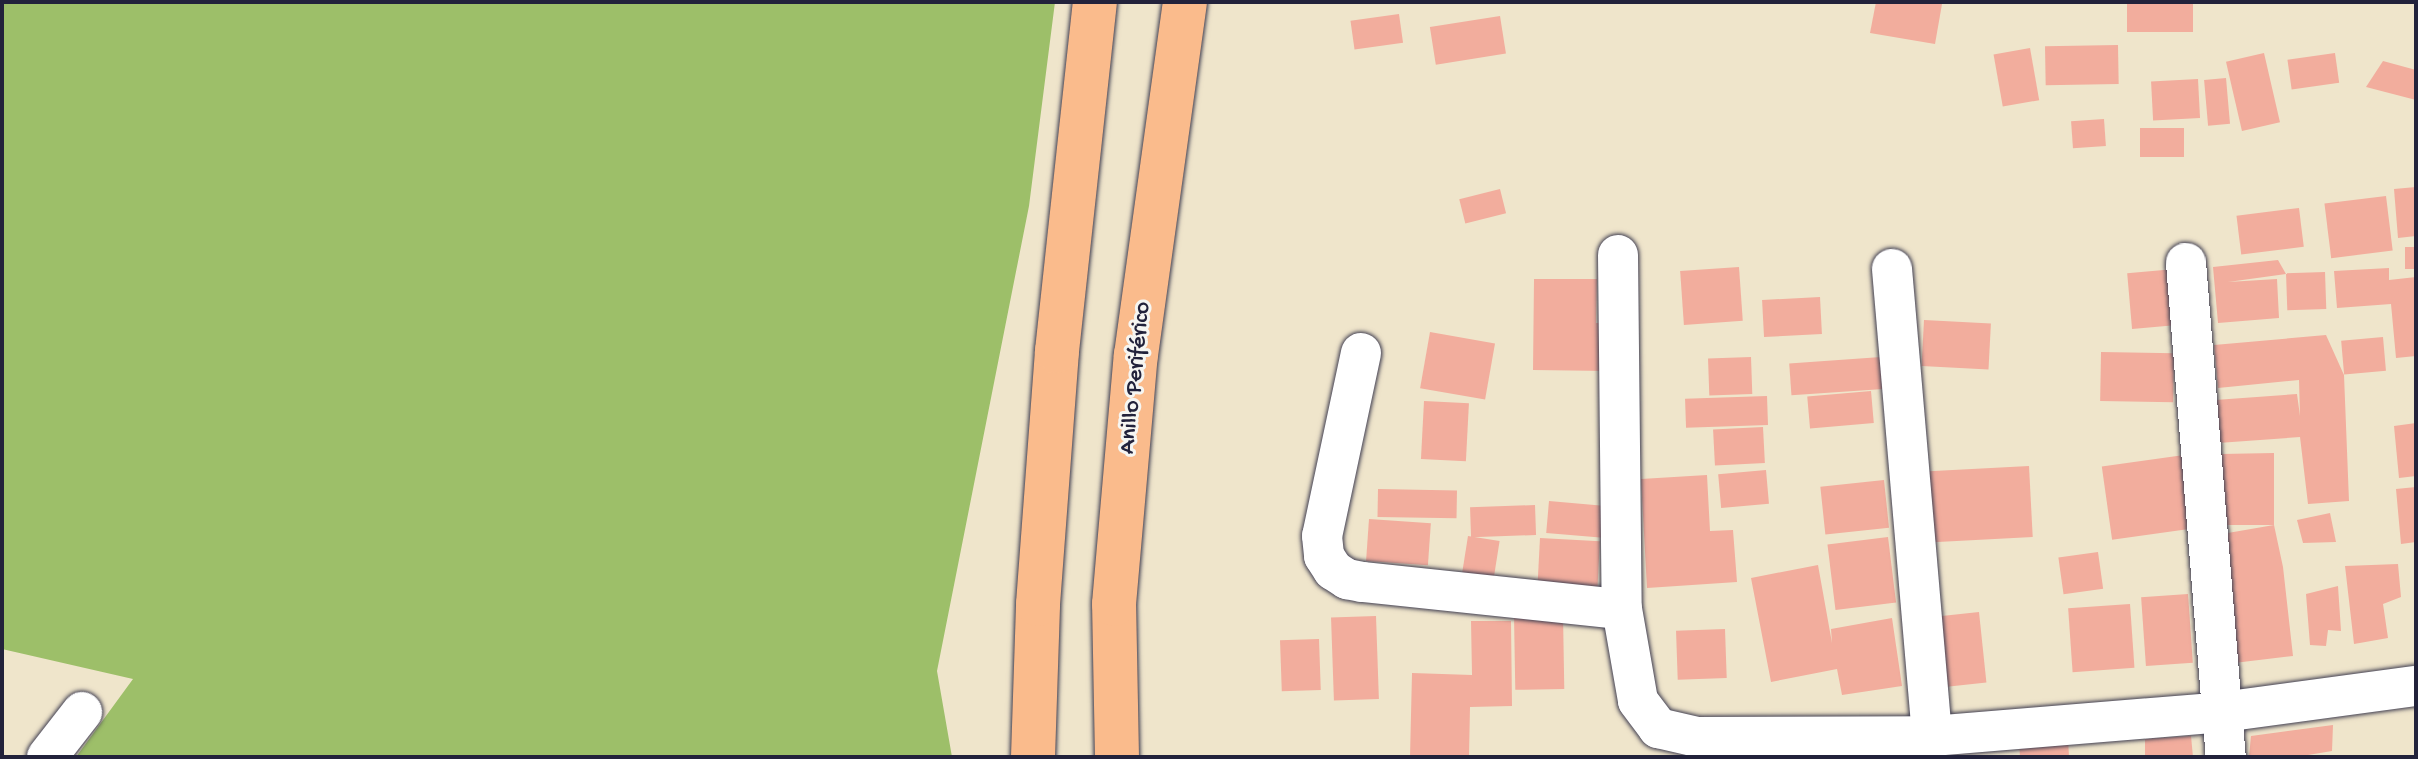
<!DOCTYPE html>
<meta charset="utf-8">
<style>
body{margin:0}
#map{position:relative;width:2418px;height:759px;overflow:hidden;background:#efe5cb;font-family:"Gochi Hand",sans-serif}
div>[style]{position:absolute}
.green>*{inset:0;background:#9dbf69}
.building>*{inset:0;background:#f2ad9d;transform-origin:0 0}
.roads{filter:drop-shadow(0 0 2px #413f51) drop-shadow(0 0 2px #413f51)}
.minor>*{height:40px;margin:-20px;padding:0 20px;transform-origin:20px;border-radius:20px;background:#fff}
.trunk>*{height:44px;margin:-22px;padding:0 22px;transform-origin:22px;border-radius:22px;background:#fabb8c}
span{translate:-50% -50%;white-space:nowrap;text-align:center;line-height:1.15;-webkit-text-stroke:6px #f6f6f2;paint-order:stroke}
.street-label{font-size:24px;color:#22223b}
.frame{position:absolute;inset:0;border:4px solid #22223b;pointer-events:none}
</style>
<div id="map">
<div class="green">
<div style="clip-path:polygon(2px 2px,1055px 2px,1029px 206px,937px 671px,952px 757px,76px 757px,133px 679px,2px 649px)"></div>
</div>
<div class="building">
<div style="clip-path:polygon(1876px 2px,1942px 4px,1935px 44px,1870px 33px)"></div>
<div style="left:2127px;top:2px;width:66px;height:30px"></div>
<div style="left:1399px;top:14px;width:29px;height:49px;rotate:82deg"></div>
<div style="left:1500px;top:16px;width:38px;height:71px;rotate:81deg"></div>
<div style="left:2118px;top:45px;width:39px;height:73px;rotate:89deg"></div>
<div style="left:2030px;top:48px;width:53px;height:37px;rotate:80deg"></div>
<div style="left:2264px;top:53px;width:71px;height:39px;rotate:77deg"></div>
<div style="left:2335px;top:53px;width:30px;height:48px;rotate:82deg"></div>
<div style="clip-path:polygon(2383px 61px,2416px 70px,2416px 100px,2366px 87px)"></div>
<div style="left:2226px;top:78px;width:46px;height:22px;rotate:85deg"></div>
<div style="left:2198px;top:79px;width:39px;height:47px;rotate:87deg"></div>
<div style="left:2104px;top:119px;width:27px;height:33px;rotate:86deg"></div>
<div style="left:2140px;top:128px;width:44px;height:29px"></div>
<div style="clip-path:polygon(2416px 187px,2416px 236px,2398px 238px,2394px 189px)"></div>
<div style="left:1500px;top:189px;width:25px;height:42px;rotate:76deg"></div>
<div style="left:2386px;top:196px;width:55px;height:62px;rotate:83deg"></div>
<div style="left:2299px;top:208px;width:39px;height:63px;rotate:83deg"></div>
<div style="left:2405px;top:247px;width:11px;height:22px"></div>
<div style="clip-path:polygon(2278px 260px,2286px 274px,2228px 282px,2277px 279px,2279px 318px,2218px 323px,2213px 267px)"></div>
<div style="left:1739px;top:267px;width:54px;height:59px;rotate:86deg"></div>
<div style="clip-path:polygon(2389px 268px,2389px 280px,2416px 277px,2416px 356px,2396px 358px,2391px 304px,2337px 308px,2334px 271px)"></div>
<div style="left:2175px;top:269px;width:56px;height:48px;rotate:85deg"></div>
<div style="left:2325px;top:272px;width:37px;height:39px;rotate:88deg"></div>
<div style="clip-path:polygon(1534px 279px,1597px 279px,1596px 323px,1609px 323px,1608px 371px,1533px 370px)"></div>
<div style="left:1820px;top:297px;width:37px;height:58px;rotate:87deg"></div>
<div style="left:1924px;top:320px;width:67px;height:46px;rotate:3deg"></div>
<div style="left:1430px;top:332px;width:66px;height:57px;rotate:10deg"></div>
<div style="clip-path:polygon(2326px 335px,2344px 375px,2349px 501px,2308px 504px,2300px 437px,2218px 443px,2215px 400px,2297px 394px,2300px 416px,2299px 380px,2218px 388px,2214px 345px)"></div>
<div style="left:2383px;top:337px;width:34px;height:42px;rotate:85deg"></div>
<div style="left:2101px;top:352px;width:73px;height:49px;rotate:1deg"></div>
<div style="left:1751px;top:357px;width:37px;height:43px;rotate:88deg"></div>
<div style="left:1881px;top:357px;width:32px;height:92px;rotate:86deg"></div>
<div style="left:1871px;top:391px;width:32px;height:64px;rotate:85deg"></div>
<div style="left:1767px;top:396px;width:29px;height:82px;rotate:88deg"></div>
<div style="left:1424px;top:401px;width:45px;height:58px;rotate:3deg"></div>
<div style="clip-path:polygon(2416px 423px,2416px 476px,2399px 478px,2394px 426px)"></div>
<div style="left:1763px;top:427px;width:36px;height:50px;rotate:87deg"></div>
<div style="clip-path:polygon(2274px 453px,2274px 525px,2283px 567px,2293px 656px,2234px 663px,2222px 534px,2274px 525px,2222px 525px,2221px 454px)"></div>
<div style="left:2184px;top:455px;width:74px;height:83px;rotate:82deg"></div>
<div style="left:2029px;top:466px;width:71px;height:100px;rotate:87deg"></div>
<div style="left:1766px;top:470px;width:34px;height:48px;rotate:85deg"></div>
<div style="clip-path:polygon(1707px 475px,1710px 531px,1733px 530px,1737px 582px,1647px 588px,1641px 479px)"></div>
<div style="left:1884px;top:480px;width:48px;height:64px;rotate:84deg"></div>
<div style="clip-path:polygon(2416px 487px,2416px 542px,2401px 544px,2396px 489px)"></div>
<div style="left:1378px;top:489px;width:79px;height:28px;rotate:1deg"></div>
<div style="left:1549px;top:501px;width:57px;height:32px;rotate:5deg"></div>
<div style="left:1535px;top:505px;width:30px;height:65px;rotate:88deg"></div>
<div style="clip-path:polygon(2330px 513px,2336px 542px,2303px 543px,2297px 520px)"></div>
<div style="left:1369px;top:519px;width:62px;height:42px;rotate:4deg"></div>
<div style="left:1468px;top:536px;width:32px;height:43px;rotate:9deg"></div>
<div style="left:1888px;top:537px;width:66px;height:61px;rotate:83deg"></div>
<div style="left:1540px;top:538px;width:60px;height:46px;rotate:3deg"></div>
<div style="left:2098px;top:552px;width:37px;height:40px;rotate:82deg"></div>
<div style="clip-path:polygon(2398px 564px,2401px 597px,2383px 604px,2388px 638px,2354px 644px,2345px 566px)"></div>
<div style="clip-path:polygon(1818px 565px,1832px 643px,1831px 629px,1892px 618px,1902px 686px,1842px 695px,1837px 669px,1771px 682px,1751px 578px)"></div>
<div style="clip-path:polygon(2338px 586px,2341px 631px,2328px 630px,2326px 646px,2310px 645px,2306px 594px)"></div>
<div style="left:2188px;top:594px;width:69px;height:47px;rotate:86deg"></div>
<div style="left:2130px;top:604px;width:64px;height:62px;rotate:86deg"></div>
<div style="left:1979px;top:612px;width:71px;height:42px;rotate:84deg"></div>
<div style="left:1563px;top:615px;width:74px;height:49px;rotate:89deg"></div>
<div style="left:1376px;top:616px;width:83px;height:45px;rotate:88deg"></div>
<div style="clip-path:polygon(1471px 621px,1511px 621px,1512px 706px,1470px 707px,1469px 757px,1410px 757px,1412px 673px,1472px 675px)"></div>
<div style="left:1725px;top:629px;width:49px;height:49px;rotate:88deg"></div>
<div style="left:1319px;top:639px;width:51px;height:39px;rotate:88deg"></div>
<div style="clip-path:polygon(2333px 725px,2332px 751px,2296px 757px,2249px 757px,2251px 736px)"></div>
<div style="clip-path:polygon(2191px 736px,2193px 757px,2145px 757px,2145px 739px)"></div>
<div style="clip-path:polygon(2068px 738px,2069px 757px,2020px 757px,2019px 742px)"></div>
</div>
<div class="roads">
<div class="minor">
<div style="left:1618px;top:255px;width:354px;rotate:89.4deg"></div>
<div style="left:1622px;top:609px;width:93px;rotate:80.1deg"></div>
<div style="left:1638px;top:701px;width:34px;rotate:53deg"></div>
<div style="left:1658px;top:728px;width:39px;rotate:13deg"></div>
<div style="left:1696px;top:737px;width:236px;rotate:-0.2deg"></div>
<div style="left:1932px;top:736px;width:292px;rotate:-4.7deg"></div>
<div style="left:2223px;top:712px;width:195px;rotate:-7.7deg"></div>
<div style="left:2186px;top:263px;width:496px;rotate:85.4deg"></div>
<div style="left:1892px;top:269px;width:469px;rotate:85.1deg"></div>
<div style="left:1361px;top:353px;width:187px;rotate:102deg"></div>
<div style="left:1322px;top:536px;width:20px;rotate:84deg"></div>
<div style="left:1324px;top:556px;width:17px;rotate:57deg"></div>
<div style="left:1333px;top:570px;width:17px;rotate:33deg"></div>
<div style="left:1347px;top:579px;width:16px;rotate:11deg"></div>
<div style="left:1363px;top:582px;width:260px;rotate:6deg"></div>
<div style="left:47px;top:757px;width:57px;rotate:-52.1deg"></div>
</div>
<div class="trunk">
<div style="left:1033px;top:757px;width:153px;rotate:-88.1deg"></div>
<div style="left:1038px;top:604px;width:254px;rotate:-85.7deg"></div>
<div style="left:1057px;top:351px;width:351px;rotate:-83.8deg"></div>
<div style="left:1117px;top:757px;width:153px;rotate:-91.1deg"></div>
<div style="left:1114px;top:604px;width:250px;rotate:-85deg"></div>
<div style="left:1136px;top:355px;width:356px;rotate:-82.1deg"></div>
</div>
</div>
<div class="street-label">
<span style="left:1136px;top:378px;rotate:-84deg">Anillo Periférico</span>
</div>
<div class="frame"></div>
</div>
